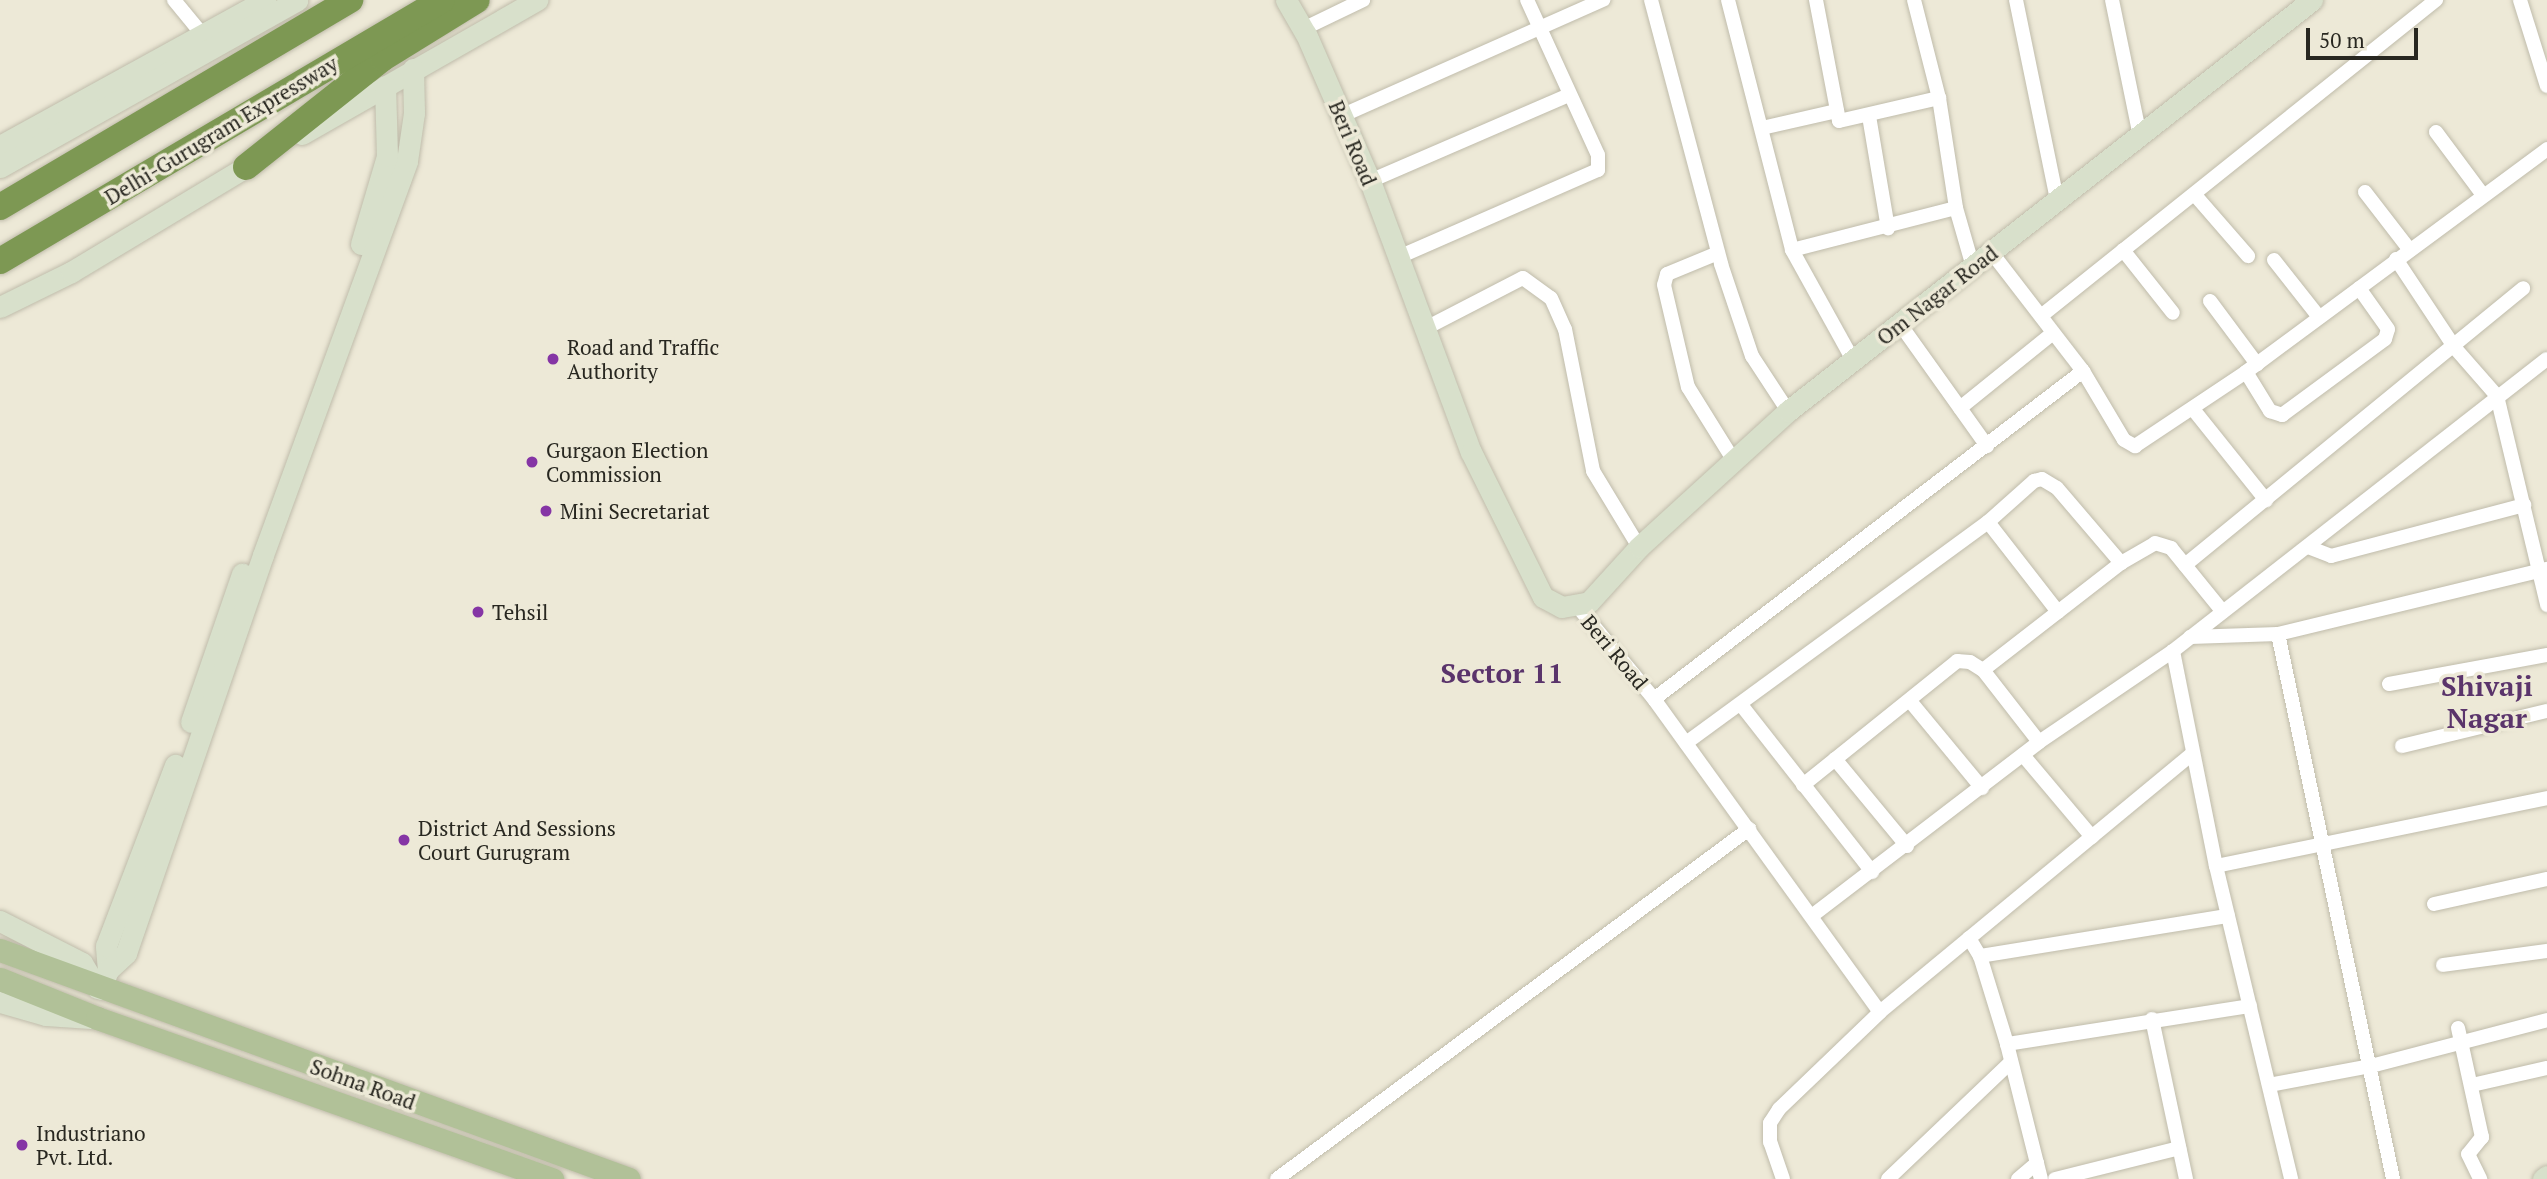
<!DOCTYPE html>
<style>
body{margin:0}
#map{position:relative;width:2547px;height:1179px;overflow:hidden;background:#ede9d7;font-family:"PT Serif",serif}
div>[style]{position:absolute}
.roads{filter:drop-shadow(0 0 2px #c0bcab) drop-shadow(0 0 2px #c0bcab)}
.street>*{height:14px;margin:-7px;padding:0 7px;transform-origin:7px;border-radius:7px;background:#fff}
.secondary>*{height:21px;margin:-10.5px;padding:0 10.5px;transform-origin:10.5px;border-radius:10.5px;background:#d8e0cb}
.primary>*{height:23px;margin:-11.5px;padding:0 11.5px;transform-origin:11.5px;border-radius:11.5px;background:#b1c198}
.highway>*{height:26px;margin:-13px;padding:0 13px;transform-origin:13px;border-radius:13px;background:#7d9853}
.dots>*{width:19px;height:19px;translate:-50% -50%;box-sizing:border-box;border:4px solid #ede9d7;border-radius:50%}
span{translate:-50% -50%;white-space:nowrap;text-align:center;line-height:1.15;-webkit-text-stroke:7px #ede9d7;paint-order:stroke}
.street-label{font-size:21px;color:#282720}
.poi-label{font-size:21px;color:#282720}
.left{translate:0 -50%;text-align:left}
.district-label{font-size:28px;color:#5a346b;font-weight:700}
.scale{position:absolute;left:2306px;top:28px;width:112px;height:32px;box-sizing:border-box;border:4px solid #282720;border-top:0;padding-left:9px;font-size:21px;line-height:24px;white-space:nowrap;color:#282720;-webkit-text-stroke:5px #ede9d7;paint-order:stroke}
</style>
<div id="map">
<div class="roads">
<div class="street">
<div style="left:174px;top:0;width:50px;rotate:50.6deg"></div>
<div style="left:1651px;top:0;width:273px;rotate:75.1deg"></div>
<div style="left:1721px;top:264px;width:97px;rotate:71.4deg"></div>
<div style="left:1752px;top:356px;width:66px;rotate:56.8deg"></div>
<div style="left:1728px;top:0;width:258px;rotate:75.6deg"></div>
<div style="left:1792px;top:250px;width:126px;rotate:61deg"></div>
<div style="left:1816px;top:0;width:123px;rotate:79.2deg"></div>
<div style="left:1839px;top:121px;width:103px;rotate:-13deg"></div>
<div style="left:1914px;top:0;width:101px;rotate:75.7deg"></div>
<div style="left:1939px;top:98px;width:111px;rotate:81.2deg"></div>
<div style="left:1956px;top:208px;width:61px;rotate:73.9deg"></div>
<div style="left:2016px;top:0;width:204px;rotate:78.4deg"></div>
<div style="left:2112px;top:0;width:139px;rotate:78.4deg"></div>
<div style="left:2520px;top:0;width:90px;rotate:72.6deg"></div>
<div style="left:1303px;top:29px;width:67px;rotate:-25.8deg"></div>
<div style="left:1341px;top:116px;width:287px;rotate:-23.9deg"></div>
<div style="left:1869px;top:116px;width:114px;rotate:80.4deg"></div>
<div style="left:1762px;top:128px;width:77px;rotate:-12.8deg"></div>
<div style="left:2436px;top:132px;width:79px;rotate:53.3deg"></div>
<div style="left:1370px;top:181px;width:217px;rotate:-23.4deg"></div>
<div style="left:2365px;top:192px;width:72px;rotate:52.3deg"></div>
<div style="left:2195px;top:195px;width:81px;rotate:49deg"></div>
<div style="left:1792px;top:250px;width:169px;rotate:-14.4deg"></div>
<div style="left:2123px;top:250px;width:80px;rotate:51.6deg"></div>
<div style="left:1718px;top:253px;width:55px;rotate:157.6deg"></div>
<div style="left:1667px;top:274px;width:11px;rotate:105deg"></div>
<div style="left:1664px;top:285px;width:105px;rotate:76.8deg"></div>
<div style="left:1688px;top:387px;width:87px;rotate:58.1deg"></div>
<div style="left:1992px;top:253px;width:149px;rotate:52.4deg"></div>
<div style="left:2083px;top:371px;width:80px;rotate:59.3deg"></div>
<div style="left:2124px;top:440px;width:13px;rotate:29deg"></div>
<div style="left:2135px;top:446px;width:133px;rotate:-33.7deg"></div>
<div style="left:2246px;top:372px;width:375px;rotate:-36.5deg"></div>
<div style="left:1401px;top:256px;width:215px;rotate:-23.6deg"></div>
<div style="left:1598px;top:170px;width:15px;rotate:-90deg"></div>
<div style="left:1598px;top:155px;width:170px;rotate:-114.6deg"></div>
<div style="left:2396px;top:259px;width:107px;rotate:56.5deg"></div>
<div style="left:2455px;top:348px;width:64px;rotate:48.8deg"></div>
<div style="left:2497px;top:396px;width:215px;rotate:76.5deg"></div>
<div style="left:2274px;top:260px;width:73px;rotate:51.7deg"></div>
<div style="left:2210px;top:301px;width:79px;rotate:53.3deg"></div>
<div style="left:2041px;top:316px;width:506px;rotate:-38.66deg"></div>
<div style="left:1900px;top:324px;width:150px;rotate:54.5deg"></div>
<div style="left:1424px;top:329px;width:111px;rotate:-27.3deg"></div>
<div style="left:1523px;top:278px;width:34px;rotate:36deg"></div>
<div style="left:1551px;top:298px;width:34px;rotate:66deg"></div>
<div style="left:1565px;top:329px;width:145px;rotate:78.8deg"></div>
<div style="left:1593px;top:471px;width:89px;rotate:58.8deg"></div>
<div style="left:2246px;top:372px;width:46px;rotate:58.4deg"></div>
<div style="left:2270px;top:411px;width:13px;rotate:18deg"></div>
<div style="left:2282px;top:415px;width:128px;rotate:-36.4deg"></div>
<div style="left:2385px;top:339px;width:10px;rotate:-73deg"></div>
<div style="left:2388px;top:329px;width:50px;rotate:-125.3deg"></div>
<div style="left:1960px;top:408px;width:119px;rotate:-38.9deg"></div>
<div style="left:2193px;top:409px;width:117px;rotate:51.3deg"></div>
<div style="left:1988px;top:522px;width:114px;rotate:52.1deg"></div>
<div style="left:2308px;top:547px;width:25px;rotate:21deg"></div>
<div style="left:2331px;top:556px;width:200px;rotate:-14.8deg"></div>
<div style="left:2185px;top:565px;width:437px;rotate:-39.3deg"></div>
<div style="left:1578px;top:607px;width:119px;rotate:50.4deg"></div>
<div style="left:1654px;top:699px;width:386px;rotate:54.2deg"></div>
<div style="left:2278px;top:634px;width:557px;rotate:78.08deg"></div>
<div style="left:2190px;top:637px;width:88px;rotate:-2deg"></div>
<div style="left:2278px;top:634px;width:277px;rotate:-13.6deg"></div>
<div style="left:2173px;top:651px;width:219px;rotate:78.7deg"></div>
<div style="left:2216px;top:866px;width:322px;rotate:76.5deg"></div>
<div style="left:1983px;top:670px;width:175px;rotate:-37.8deg"></div>
<div style="left:2121px;top:563px;width:39px;rotate:-30deg"></div>
<div style="left:2155px;top:543px;width:17px;rotate:17deg"></div>
<div style="left:2171px;top:548px;width:82px;rotate:50.9deg"></div>
<div style="left:2389px;top:684px;width:161px;rotate:-10.4deg"></div>
<div style="left:1654px;top:699px;width:540px;rotate:-37.4deg"></div>
<div style="left:1910px;top:701px;width:113px;rotate:50.4deg"></div>
<div style="left:1742px;top:706px;width:211px;rotate:51.9deg"></div>
<div style="left:1686px;top:743px;width:374px;rotate:-36.2deg"></div>
<div style="left:1988px;top:522px;width:62px;rotate:-41.7deg"></div>
<div style="left:2034px;top:481px;width:8px;rotate:-14deg"></div>
<div style="left:2042px;top:479px;width:17px;rotate:31deg"></div>
<div style="left:2057px;top:488px;width:99px;rotate:49.5deg"></div>
<div style="left:2402px;top:746px;width:149px;rotate:-13.6deg"></div>
<div style="left:2023px;top:755px;width:107px;rotate:49.9deg"></div>
<div style="left:1835px;top:759px;width:113px;rotate:50.4deg"></div>
<div style="left:1803px;top:785px;width:198px;rotate:-38.8deg"></div>
<div style="left:1957px;top:661px;width:13px;rotate:4deg"></div>
<div style="left:1970px;top:662px;width:15px;rotate:32deg"></div>
<div style="left:1983px;top:670px;width:91px;rotate:52.1deg"></div>
<div style="left:2216px;top:866px;width:338px;rotate:-11.6deg"></div>
<div style="left:2434px;top:904px;width:116px;rotate:-12.5deg"></div>
<div style="left:1813px;top:915px;width:285px;rotate:-37.4deg"></div>
<div style="left:2039px;top:742px;width:162px;rotate:-34.2deg"></div>
<div style="left:2173px;top:651px;width:474px;rotate:-38deg"></div>
<div style="left:1969px;top:938px;width:21px;rotate:59deg"></div>
<div style="left:1980px;top:956px;width:92px;rotate:72.9deg"></div>
<div style="left:2007px;top:1044px;width:139px;rotate:75.9deg"></div>
<div style="left:1980px;top:956px;width:251px;rotate:-9.2deg"></div>
<div style="left:2443px;top:965px;width:105px;rotate:-7.7deg"></div>
<div style="left:2152px;top:1019px;width:164px;rotate:78deg"></div>
<div style="left:2458px;top:1028px;width:112px;rotate:77.6deg"></div>
<div style="left:2482px;top:1137px;width:22px;rotate:129deg"></div>
<div style="left:2468px;top:1154px;width:28px;rotate:64deg"></div>
<div style="left:2007px;top:1044px;width:246px;rotate:-8.9deg"></div>
<div style="left:2269px;top:1085px;width:104px;rotate:-10.6deg"></div>
<div style="left:2371px;top:1066px;width:182px;rotate:-14.6deg"></div>
<div style="left:2472px;top:1085px;width:77px;rotate:-12.8deg"></div>
<div style="left:1277px;top:1179px;width:588px;rotate:-36.56deg"></div>
<div style="left:1783px;top:1179px;width:39px;rotate:-109deg"></div>
<div style="left:1770px;top:1142px;width:19px;rotate:-90deg"></div>
<div style="left:1770px;top:1123px;width:17px;rotate:-57deg"></div>
<div style="left:1779px;top:1109px;width:140px;rotate:-43.8deg"></div>
<div style="left:1880px;top:1012px;width:403px;rotate:-39.6deg"></div>
<div style="left:1888px;top:1179px;width:170px;rotate:-43.6deg"></div>
<div style="left:2018px;top:1179px;width:25px;rotate:-40deg"></div>
<div style="left:2055px;top:1179px;width:128px;rotate:-14deg"></div>
</div>
<div class="secondary">
<div style="left:1286px;top:0;width:39px;rotate:60deg"></div>
<div style="left:1306px;top:34px;width:160px;rotate:66.5deg"></div>
<div style="left:1370px;top:181px;width:289px;rotate:69.6deg"></div>
<div style="left:1471px;top:452px;width:162px;rotate:63.6deg"></div>
<div style="left:1543px;top:597px;width:21px;rotate:28deg"></div>
<div style="left:1562px;top:607px;width:27px;rotate:-10deg"></div>
<div style="left:1589px;top:602px;width:74px;rotate:-47.7deg"></div>
<div style="left:1639px;top:547px;width:202px;rotate:-42.4deg"></div>
<div style="left:1788px;top:411px;width:666px;rotate:-38.11deg"></div>
<div style="left:302px;top:134px;width:271px;rotate:-29.7deg"></div>
<div style="left:0;top:146px;width:303px;rotate:-28.8deg"></div>
<div style="left:0;top:167px;width:341px;rotate:-29.3deg"></div>
<div style="left:361px;top:244px;width:92px;rotate:-73.5deg"></div>
<div style="left:387px;top:156px;width:70px;rotate:-91.6deg"></div>
<div style="left:0;top:307px;width:79px;rotate:-26.2deg"></div>
<div style="left:71px;top:272px;width:219px;rotate:-31deg"></div>
<div style="left:191px;top:722px;width:157px;rotate:-71deg"></div>
<div style="left:0;top:921px;width:92px;rotate:27.1deg"></div>
<div style="left:82px;top:963px;width:29px;rotate:59deg"></div>
<div style="left:108px;top:970px;width:24px;rotate:-95deg"></div>
<div style="left:106px;top:946px;width:194px;rotate:-69.1deg"></div>
<div style="left:101px;top:989px;width:20px;rotate:-70deg"></div>
<div style="left:108px;top:970px;width:25px;rotate:-43deg"></div>
<div style="left:126px;top:953px;width:421px;rotate:-71deg"></div>
<div style="left:263px;top:555px;width:419px;rotate:-69.9deg"></div>
<div style="left:407px;top:161px;width:49px;rotate:-81.7deg"></div>
<div style="left:414px;top:113px;width:44px;rotate:-91.3deg"></div>
<div style="left:0;top:1002px;width:48px;rotate:15.8deg"></div>
<div style="left:46px;top:1015px;width:45px;rotate:3.8deg"></div>
<div style="left:2543px;top:1179px;width:5px;rotate:-37deg"></div>
</div>
<div class="primary">
<div style="left:0;top:950px;width:669px;rotate:20.01deg"></div>
<div style="left:0;top:979px;width:105px;rotate:21.9deg"></div>
<div style="left:97px;top:1018px;width:483px;rotate:19.5deg"></div>
</div>
<div class="highway">
<div style="left:246px;top:167px;width:175px;rotate:-38.5deg"></div>
<div style="left:383px;top:58px;width:110px;rotate:-31.7deg"></div>
<div style="left:0;top:207px;width:407px;rotate:-30.6deg"></div>
<div style="left:0;top:261px;width:513px;rotate:-30.56deg"></div>
</div>
</div>
<div class="dots">
<div style="left:553px;top:359px;background:#8535a5"></div>
<div style="left:532px;top:462px;background:#8535a5"></div>
<div style="left:546px;top:511px;background:#8535a5"></div>
<div style="left:478px;top:612px;background:#8535a5"></div>
<div style="left:404px;top:840px;background:#8535a5"></div>
<div style="left:22px;top:1145px;background:#8535a5"></div>
</div>
<div class="street-label">
<span style="left:221px;top:130px;rotate:-31deg">Delhi-Gurugram Expressway</span>
<span style="left:1353px;top:143px;rotate:67deg">Beri Road</span>
<span style="left:1937px;top:295px;rotate:-38deg">Om Nagar Road</span>
<span style="left:1615px;top:652px;rotate:50deg">Beri Road</span>
<span style="left:363px;top:1084px;rotate:20deg">Sohna Road</span>
</div>
<div class="poi-label">
<span class="left" style="left:567px;top:359px">Road and Traffic<br>Authority</span>
<span class="left" style="left:546px;top:462px">Gurgaon Election<br>Commission</span>
<span class="left" style="left:560px;top:511px">Mini Secretariat</span>
<span class="left" style="left:492px;top:612px">Tehsil</span>
<span class="left" style="left:418px;top:840px">District And Sessions<br>Court Gurugram</span>
<span class="left" style="left:36px;top:1145px">Industriano<br>Pvt. Ltd.</span>
</div>
<div class="district-label">
<span style="left:1502px;top:673px">Sector 11</span>
<span style="left:2487px;top:702px">Shivaji<br>Nagar</span>
</div>
<div class="scale">50 m</div>
</div>
